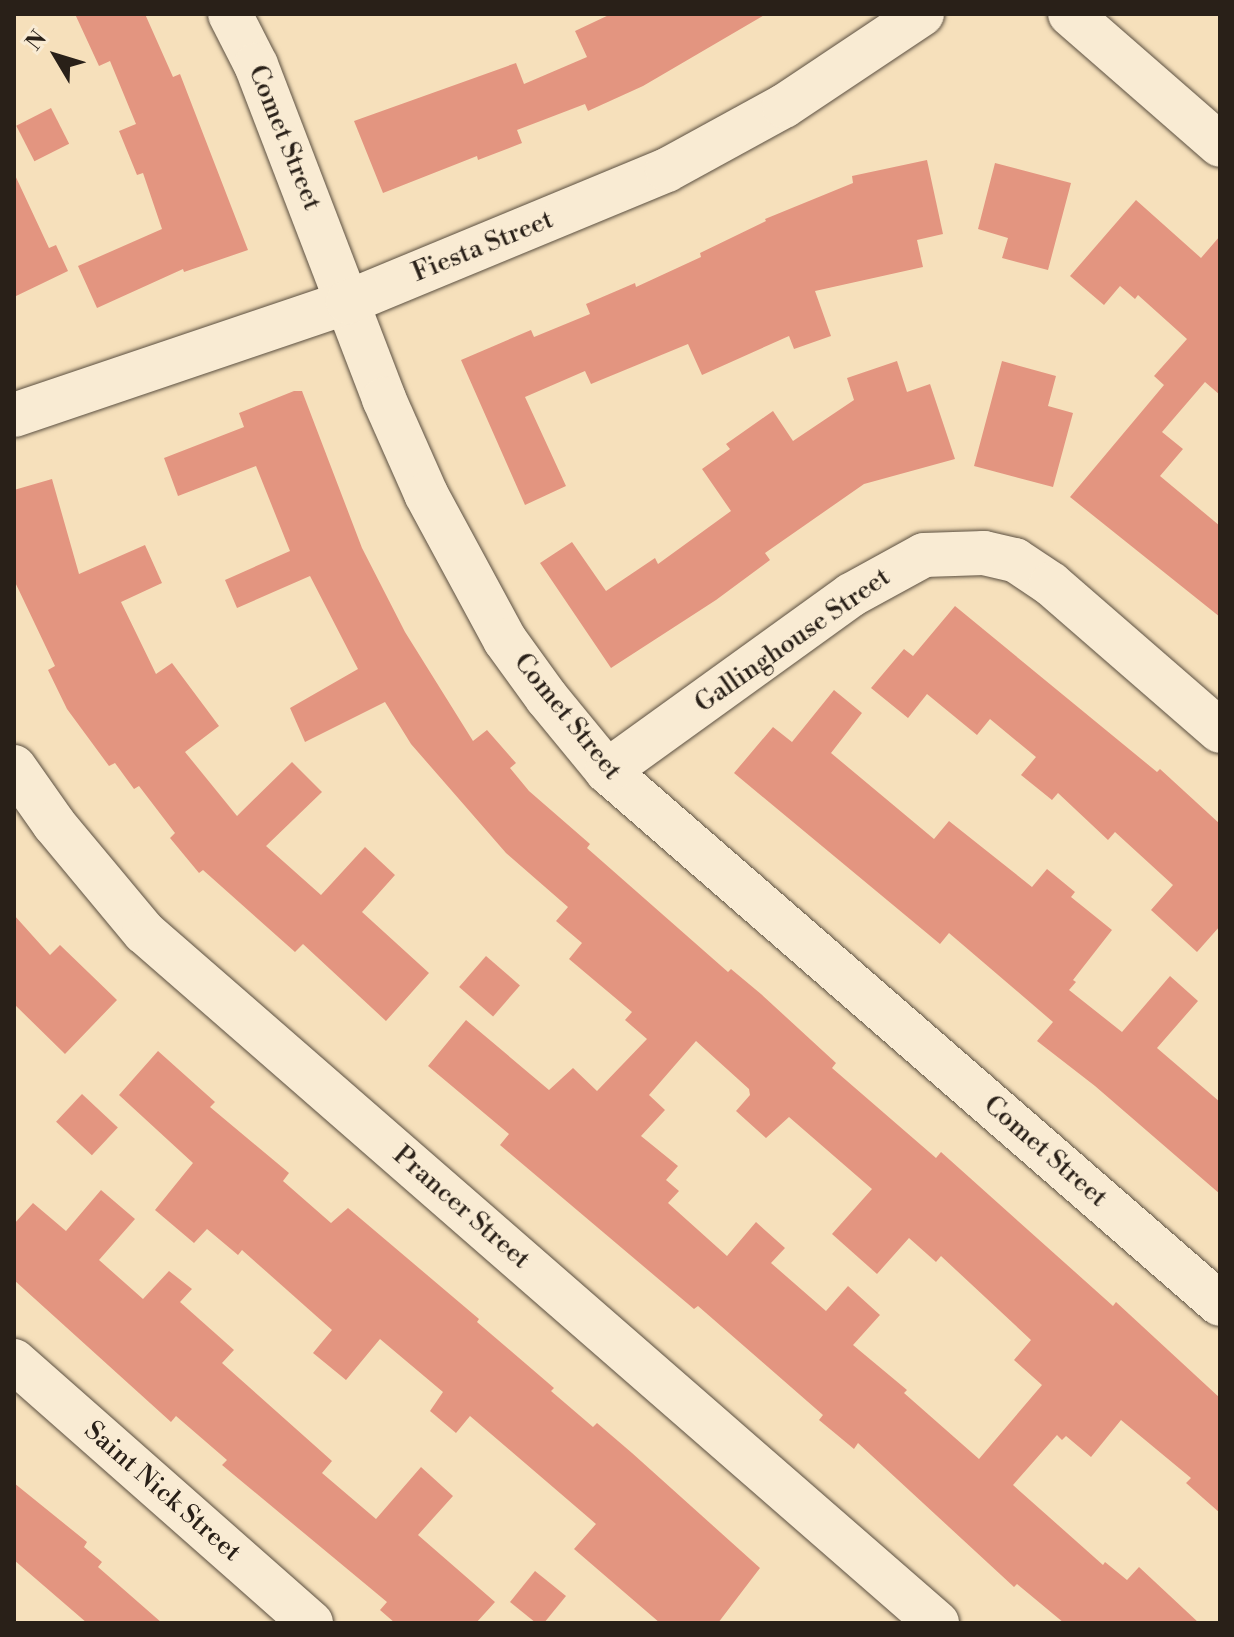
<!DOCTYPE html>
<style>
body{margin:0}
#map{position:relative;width:1234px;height:1637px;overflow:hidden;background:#f6e0bb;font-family:"Libre Bodoni",serif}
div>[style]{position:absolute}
.building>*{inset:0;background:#e39580;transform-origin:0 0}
.roads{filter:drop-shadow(0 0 2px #5c5041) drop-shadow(0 0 2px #5c5041)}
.minor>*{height:44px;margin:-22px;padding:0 22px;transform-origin:22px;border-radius:22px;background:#f9ebd3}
span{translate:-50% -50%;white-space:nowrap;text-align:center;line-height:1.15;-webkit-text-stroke:6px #f9ebd3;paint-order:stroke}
.street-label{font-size:26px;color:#292018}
.frame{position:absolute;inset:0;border:16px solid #292018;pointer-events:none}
.north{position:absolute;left:16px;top:16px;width:80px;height:80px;-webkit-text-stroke:6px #f9ebd3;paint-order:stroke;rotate:308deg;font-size:22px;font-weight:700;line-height:32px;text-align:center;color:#292018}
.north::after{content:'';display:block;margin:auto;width:28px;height:36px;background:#292018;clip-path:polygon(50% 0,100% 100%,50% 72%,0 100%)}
</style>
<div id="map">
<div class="building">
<div style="clip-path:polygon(75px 14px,145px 14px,173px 77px,180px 74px,248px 250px,184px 272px,183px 269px,97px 308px,78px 266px,162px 229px,143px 173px,137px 175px,119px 131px,136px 124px,110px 61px,99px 66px)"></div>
<div style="clip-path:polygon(611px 14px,766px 14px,643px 86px,588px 111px,585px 104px,517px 130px,522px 143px,478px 160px,477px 156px,383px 193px,354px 121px,516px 63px,524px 84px,587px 57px,575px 31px)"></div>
<div style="left:51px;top:108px;width:40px;height:39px;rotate:63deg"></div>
<div style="clip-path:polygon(927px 160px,943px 234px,917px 240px,923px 267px,815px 291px,831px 336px,794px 349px,789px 336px,702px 375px,688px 344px,591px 384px,585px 371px,525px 397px,566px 486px,525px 505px,461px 360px,531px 330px,534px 337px,590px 314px,586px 304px,635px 283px,636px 287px,701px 257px,700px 253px,766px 221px,765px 219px,853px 183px,852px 176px)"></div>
<div style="clip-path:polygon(995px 163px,1071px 183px,1048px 270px,1002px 258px,1008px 238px,978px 229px)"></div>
<div style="clip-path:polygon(14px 173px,49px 248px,56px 245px,68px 271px,14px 297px)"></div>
<div style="clip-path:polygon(1136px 200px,1201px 258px,1220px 236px,1220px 395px,1205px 382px,1162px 432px,1183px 449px,1160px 476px,1220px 526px,1220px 617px,1070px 497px,1164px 385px,1154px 376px,1187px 339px,1138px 295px,1135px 299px,1120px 286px,1104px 305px,1070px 276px)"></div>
<div style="clip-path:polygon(897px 361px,907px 392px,930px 384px,955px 459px,864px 484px,765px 553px,770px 560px,716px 600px,611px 668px,540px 563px,572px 542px,606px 591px,655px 558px,658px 564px,731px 511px,702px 469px,730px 449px,726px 444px,773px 411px,793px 441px,854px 400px,847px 378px)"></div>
<div style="clip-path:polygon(1002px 361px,1056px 376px,1048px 406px,1073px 413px,1053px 487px,974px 466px)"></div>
<div style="clip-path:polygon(evenodd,294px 391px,302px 391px,362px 548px,405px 632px,473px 741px,487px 730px,516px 763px,510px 768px,529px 791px,590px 844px,587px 848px,728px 972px,731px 969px,761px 994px,836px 1063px,832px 1068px,936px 1158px,941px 1152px,1113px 1306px,1116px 1302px,1220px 1398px,1220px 1513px,1186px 1483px,1191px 1478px,1121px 1420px,1091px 1457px,1066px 1436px,1062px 1440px,1057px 1435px,1013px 1485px,1103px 1565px,1105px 1562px,1127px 1580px,1139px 1567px,1199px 1623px,1064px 1623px,1017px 1584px,1014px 1587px,858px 1443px,854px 1449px,819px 1420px,823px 1415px,698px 1306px,694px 1309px,500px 1145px,509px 1134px,428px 1066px,466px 1020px,549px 1090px,573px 1068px,597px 1091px,647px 1039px,625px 1020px,632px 1012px,569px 959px,582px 943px,556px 921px,568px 907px,506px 853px,411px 744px,385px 702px,305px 742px,290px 708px,358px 669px,310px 576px,237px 608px,225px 580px,290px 551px,256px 466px,178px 496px,164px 458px,244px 427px,239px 413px,294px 391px,696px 1041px,749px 1089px,750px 1095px,736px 1111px,766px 1138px,789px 1117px,872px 1189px,832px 1234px,877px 1274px,909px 1238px,936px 1262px,941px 1256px,1031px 1340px,1014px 1360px,1042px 1385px,979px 1459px,904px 1393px,907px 1390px,853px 1345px,880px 1315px,848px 1286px,826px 1311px,771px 1263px,785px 1248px,756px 1222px,727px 1256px,668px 1203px,679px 1191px,666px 1180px,678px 1166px,641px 1136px,665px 1110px,649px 1095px,696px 1041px)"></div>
<div style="clip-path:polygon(52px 479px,79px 574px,145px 545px,162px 583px,121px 602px,156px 674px,172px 663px,219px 726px,185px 752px,237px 816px,292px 762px,322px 792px,266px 846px,321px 895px,365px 847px,395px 875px,362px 912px,429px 973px,386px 1021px,303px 944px,295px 952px,203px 870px,199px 873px,170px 838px,175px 833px,139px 786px,134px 789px,115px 763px,109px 766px,67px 709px,48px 670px,55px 666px,14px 580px,14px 490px)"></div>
<div style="clip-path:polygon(955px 606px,1157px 772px,1160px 769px,1220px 824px,1220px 926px,1197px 952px,1151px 910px,1173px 885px,1115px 832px,1108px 840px,1058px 793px,1052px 800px,1021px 775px,1036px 757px,990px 719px,977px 735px,927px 694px,908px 718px,871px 688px,904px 649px,913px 656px)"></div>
<div style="clip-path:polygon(834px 690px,862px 713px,831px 753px,934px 839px,949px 821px,1032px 887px,1047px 869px,1075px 892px,1071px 897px,1112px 930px,1073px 980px,1076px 982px,1069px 990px,1122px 1032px,1170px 976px,1198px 1001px,1157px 1048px,1220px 1102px,1220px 1194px,1095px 1086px,1037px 1041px,1053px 1022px,949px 933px,940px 944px,734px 773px,773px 727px,792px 742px)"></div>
<div style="clip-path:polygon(14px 915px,50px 955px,60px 945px,117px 1000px,65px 1054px,14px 1004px)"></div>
<div style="left:486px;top:956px;width:45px;height:41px;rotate:41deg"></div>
<div style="clip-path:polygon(158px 1051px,215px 1102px,210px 1107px,289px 1173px,283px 1181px,331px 1223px,348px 1208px,479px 1319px,477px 1322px,554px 1388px,551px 1391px,593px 1427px,597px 1423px,632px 1453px,760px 1568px,718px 1623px,660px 1623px,574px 1549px,596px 1524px,470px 1416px,456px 1433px,430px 1411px,443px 1392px,380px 1339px,346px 1380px,313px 1353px,332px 1330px,242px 1250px,238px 1255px,207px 1229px,194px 1243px,155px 1210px,193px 1163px,119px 1095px)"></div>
<div style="left:82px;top:1094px;width:49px;height:38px;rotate:43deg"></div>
<div style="clip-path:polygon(101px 1190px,135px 1219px,99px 1260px,143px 1299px,169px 1271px,192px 1289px,180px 1302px,234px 1350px,222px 1363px,332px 1461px,322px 1473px,376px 1519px,421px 1467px,453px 1496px,418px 1535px,495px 1602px,476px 1623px,395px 1623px,380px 1610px,387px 1602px,222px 1465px,227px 1460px,176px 1416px,171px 1422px,14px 1280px,14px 1224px,33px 1203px,66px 1231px)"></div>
<div style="clip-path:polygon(14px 1483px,87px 1542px,84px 1547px,102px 1562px,98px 1567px,162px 1623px,87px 1623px,14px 1560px)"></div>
<div style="clip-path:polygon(535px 1571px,566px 1596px,544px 1623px,536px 1623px,510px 1602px)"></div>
</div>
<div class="roads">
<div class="minor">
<div style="left:230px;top:14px;width:57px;rotate:63deg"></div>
<div style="left:256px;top:65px;width:358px;rotate:69deg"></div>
<div style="left:384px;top:399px;width:104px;rotate:66.1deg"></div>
<div style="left:426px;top:494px;width:166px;rotate:61.6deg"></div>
<div style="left:505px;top:640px;width:72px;rotate:54.1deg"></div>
<div style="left:547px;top:698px;width:94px;rotate:50.6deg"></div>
<div style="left:607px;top:771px;width:812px;rotate:41.01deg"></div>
<div style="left:1070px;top:14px;width:199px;rotate:41.1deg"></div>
<div style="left:14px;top:415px;width:353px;rotate:-18.7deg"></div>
<div style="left:348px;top:302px;width:345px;rotate:-22.5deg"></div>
<div style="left:667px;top:170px;width:133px;rotate:-28.7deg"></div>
<div style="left:784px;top:106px;width:166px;rotate:-33.7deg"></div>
<div style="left:14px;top:767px;width:70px;rotate:54.9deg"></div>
<div style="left:54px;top:824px;width:141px;rotate:50.2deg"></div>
<div style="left:144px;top:932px;width:1052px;rotate:41.07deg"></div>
<div style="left:607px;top:771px;width:301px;rotate:-35.8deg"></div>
<div style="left:851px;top:595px;width:83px;rotate:-28.7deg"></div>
<div style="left:924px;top:555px;width:60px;rotate:-1.9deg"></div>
<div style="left:984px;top:553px;width:32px;rotate:13deg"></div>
<div style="left:1015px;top:560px;width:43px;rotate:33.7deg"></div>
<div style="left:1051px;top:584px;width:224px;rotate:41deg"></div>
<div style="left:14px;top:1361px;width:396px;rotate:41.4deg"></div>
</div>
</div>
<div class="street-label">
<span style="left:284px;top:138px;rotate:68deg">Comet Street</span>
<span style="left:483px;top:247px;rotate:-22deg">Fiesta Street</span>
<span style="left:793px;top:641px;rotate:-35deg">Gallinghouse Street</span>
<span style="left:567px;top:717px;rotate:51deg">Comet Street</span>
<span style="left:1045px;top:1152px;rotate:41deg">Comet Street</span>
<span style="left:461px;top:1208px;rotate:41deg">Prancer Street</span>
<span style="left:162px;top:1492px;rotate:41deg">Saint Nick Street</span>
</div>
<div class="frame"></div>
<div class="north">N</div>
</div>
